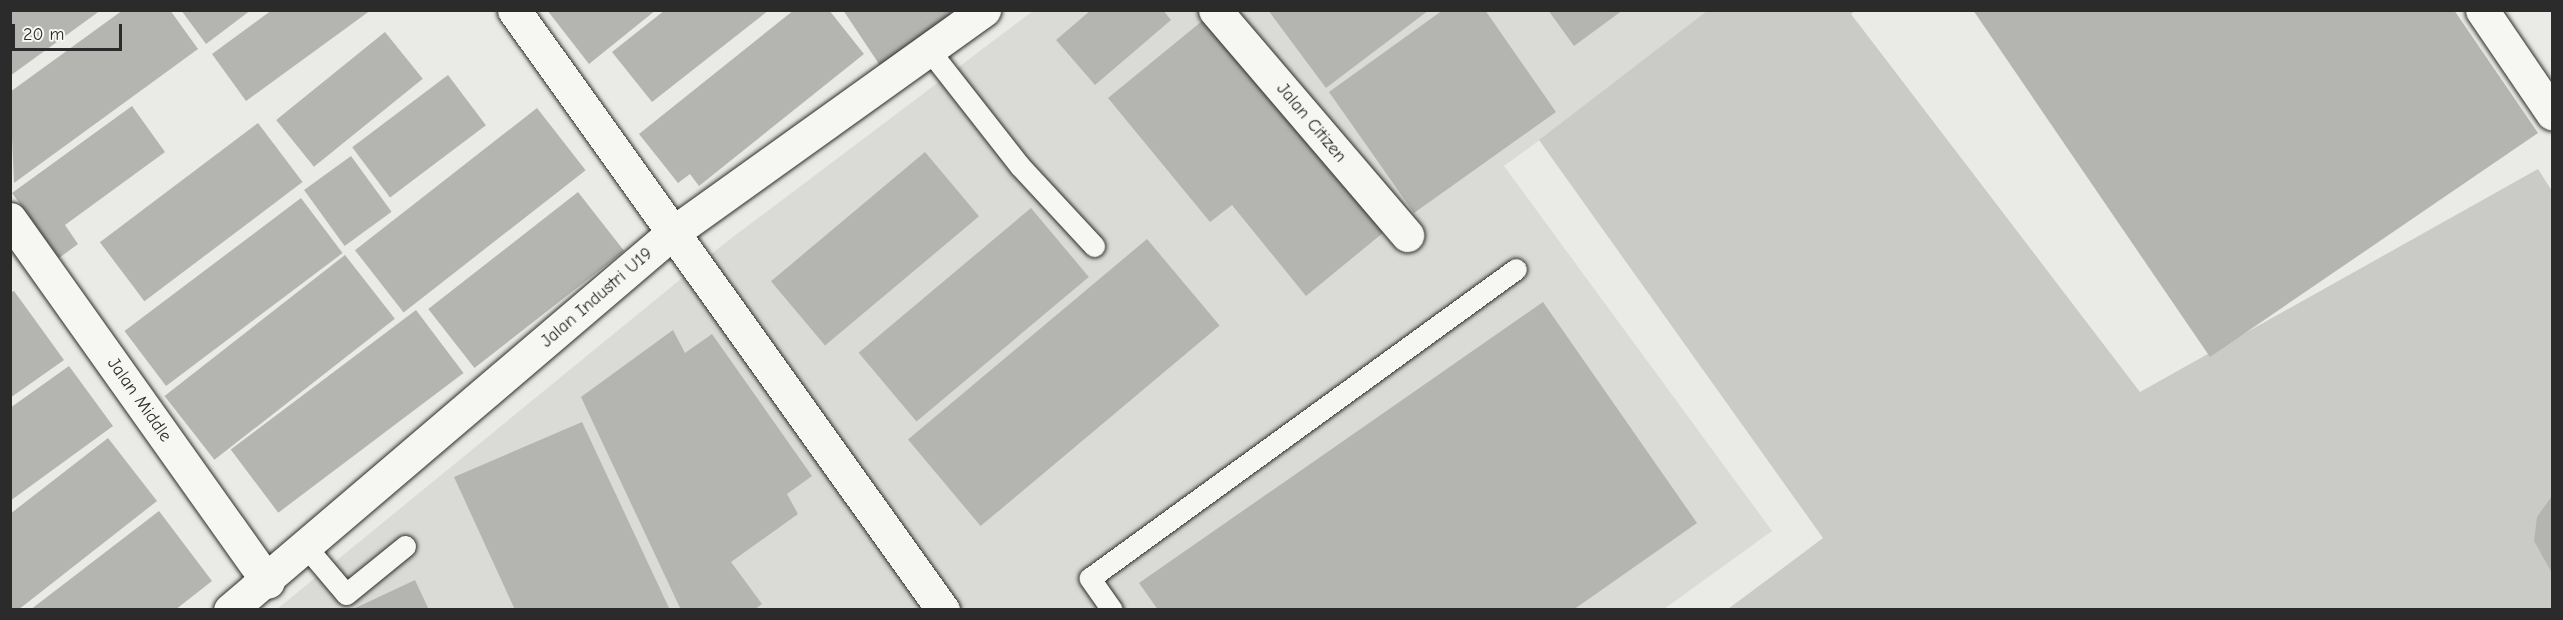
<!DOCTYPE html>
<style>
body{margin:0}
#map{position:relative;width:2563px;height:620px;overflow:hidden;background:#eaeae6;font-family:"Comic Neue",sans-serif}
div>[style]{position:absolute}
.built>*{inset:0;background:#dadad6}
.green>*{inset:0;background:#cacac7}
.building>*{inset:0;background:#b4b4b1;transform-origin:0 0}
.roads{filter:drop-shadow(0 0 2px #2b2b2b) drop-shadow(0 0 2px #2b2b2b)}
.service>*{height:21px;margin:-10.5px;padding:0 10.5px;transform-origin:10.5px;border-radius:10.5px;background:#f6f6f2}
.minor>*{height:33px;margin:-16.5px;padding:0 16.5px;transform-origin:16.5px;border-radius:16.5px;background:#f6f6f2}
span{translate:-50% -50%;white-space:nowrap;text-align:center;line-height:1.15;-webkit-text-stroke:4.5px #f6f6f2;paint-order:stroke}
.street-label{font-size:18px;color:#2b2b2b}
.frame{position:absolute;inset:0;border:12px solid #2b2b2b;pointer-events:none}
.scale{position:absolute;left:12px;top:24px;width:110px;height:27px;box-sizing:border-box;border:3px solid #2b2b2b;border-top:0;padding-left:8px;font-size:18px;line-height:21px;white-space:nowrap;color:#2b2b2b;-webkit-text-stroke:4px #f6f6f2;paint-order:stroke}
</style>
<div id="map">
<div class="built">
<div style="clip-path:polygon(1033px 11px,1716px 11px,1504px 166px,1772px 531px,1664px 609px,276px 610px,725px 243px)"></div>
</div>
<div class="green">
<div style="clip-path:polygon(1707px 11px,1855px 11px,1851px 14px,2140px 392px,2538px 169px,2552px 191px,2552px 609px,1728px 609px,1823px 538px,1539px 140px)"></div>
</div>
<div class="building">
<div style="clip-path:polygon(10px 10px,101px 10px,10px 76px)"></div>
<div style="clip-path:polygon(123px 10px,170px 10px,198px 49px,14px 183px,10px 92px)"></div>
<div style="clip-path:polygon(181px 10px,251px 10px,206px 44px)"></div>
<div style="clip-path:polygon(272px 10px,371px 10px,246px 101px,212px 54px)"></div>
<div style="clip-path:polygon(547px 10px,656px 10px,589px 64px)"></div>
<div style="clip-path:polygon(665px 10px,769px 10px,652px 102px,612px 52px)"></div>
<div style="clip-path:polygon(794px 10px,829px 10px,864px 54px,699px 186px,690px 174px,678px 183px,639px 134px)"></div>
<div style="clip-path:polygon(843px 10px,959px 10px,883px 70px)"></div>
<div style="clip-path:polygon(1091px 10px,1163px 10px,1171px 20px,1095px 85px,1056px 40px)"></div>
<div style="clip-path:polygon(1268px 10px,1429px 10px,1326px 88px)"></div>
<div style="clip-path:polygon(1443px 10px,1485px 10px,1556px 112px,1414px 213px,1329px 92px)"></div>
<div style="clip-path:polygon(1548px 10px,1623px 10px,1574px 46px)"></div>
<div style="clip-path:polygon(1973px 10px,2454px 10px,2538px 133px,2210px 357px)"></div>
<div style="clip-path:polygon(1207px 17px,1384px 232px,1306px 296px,1232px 205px,1210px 222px,1108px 98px)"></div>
<div style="left:385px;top:32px;width:60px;height:140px;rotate:51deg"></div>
<div style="left:448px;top:75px;width:63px;height:120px;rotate:53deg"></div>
<div style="clip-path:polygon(132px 106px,165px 152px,65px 225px,78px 244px,59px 258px,12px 193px)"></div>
<div style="left:537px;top:108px;width:79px;height:231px;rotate:52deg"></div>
<div style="left:258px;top:123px;width:74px;height:198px;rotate:53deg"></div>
<div style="left:925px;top:152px;width:84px;height:201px;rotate:50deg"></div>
<div style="left:351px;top:156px;width:69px;height:58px;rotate:54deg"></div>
<div style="left:578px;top:192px;width:75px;height:190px;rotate:52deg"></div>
<div style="left:301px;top:198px;width:69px;height:221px;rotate:53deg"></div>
<div style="left:1031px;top:208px;width:90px;height:225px;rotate:50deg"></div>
<div style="left:1147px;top:239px;width:113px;height:312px;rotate:50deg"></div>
<div style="left:345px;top:255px;width:81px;height:229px;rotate:52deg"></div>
<div style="clip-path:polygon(14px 291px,64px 360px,10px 398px,10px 293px)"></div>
<div style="clip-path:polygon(1543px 302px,1697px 523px,1573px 610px,1158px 610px,1139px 583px)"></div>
<div style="left:416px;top:310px;width:79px;height:232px;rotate:53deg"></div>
<div style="clip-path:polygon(673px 330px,685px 353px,712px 334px,812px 476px,787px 494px,798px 514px,731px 562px,762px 604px,754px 610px,681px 610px,581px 397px)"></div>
<div style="clip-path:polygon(69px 366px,113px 426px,10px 501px,10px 408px)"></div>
<div style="clip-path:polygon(582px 422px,670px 610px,515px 610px,454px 477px)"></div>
<div style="clip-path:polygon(108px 438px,157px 501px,18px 610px,10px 610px,10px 514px)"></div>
<div style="clip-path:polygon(2552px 496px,2552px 573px,2534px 541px,2537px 517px)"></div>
<div style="clip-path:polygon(159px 511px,212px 581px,175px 610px,30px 610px)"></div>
<div style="clip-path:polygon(415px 580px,429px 610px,351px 610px)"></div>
</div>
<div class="roads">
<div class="service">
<div style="left:929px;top:50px;width:147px;rotate:51.9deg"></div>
<div style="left:1020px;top:166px;width:109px;rotate:47.2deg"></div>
<div style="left:307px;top:548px;width:60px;rotate:49.7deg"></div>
<div style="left:346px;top:594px;width:76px;rotate:-39.1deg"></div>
<div style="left:1112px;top:610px;width:39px;rotate:-125deg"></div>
<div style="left:1090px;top:578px;width:526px;rotate:-35.96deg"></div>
</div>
<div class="minor">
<div style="left:514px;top:10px;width:738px;rotate:54.44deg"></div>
<div style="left:1215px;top:10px;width:296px;rotate:49.5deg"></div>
<div style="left:2482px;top:10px;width:125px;rotate:55.8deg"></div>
<div style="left:10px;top:219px;width:445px;rotate:54.6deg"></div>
<div style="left:230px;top:610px;width:580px;rotate:-40.45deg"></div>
<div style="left:671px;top:234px;width:385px;rotate:-35.6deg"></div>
</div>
</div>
<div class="street-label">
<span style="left:1311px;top:123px;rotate:50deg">Jalan Citizen</span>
<span style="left:597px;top:298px;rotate:-41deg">Jalan Industri U19</span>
<span style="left:139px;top:400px;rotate:55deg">Jalan Middle</span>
</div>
<div class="frame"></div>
<div class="scale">20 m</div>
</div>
